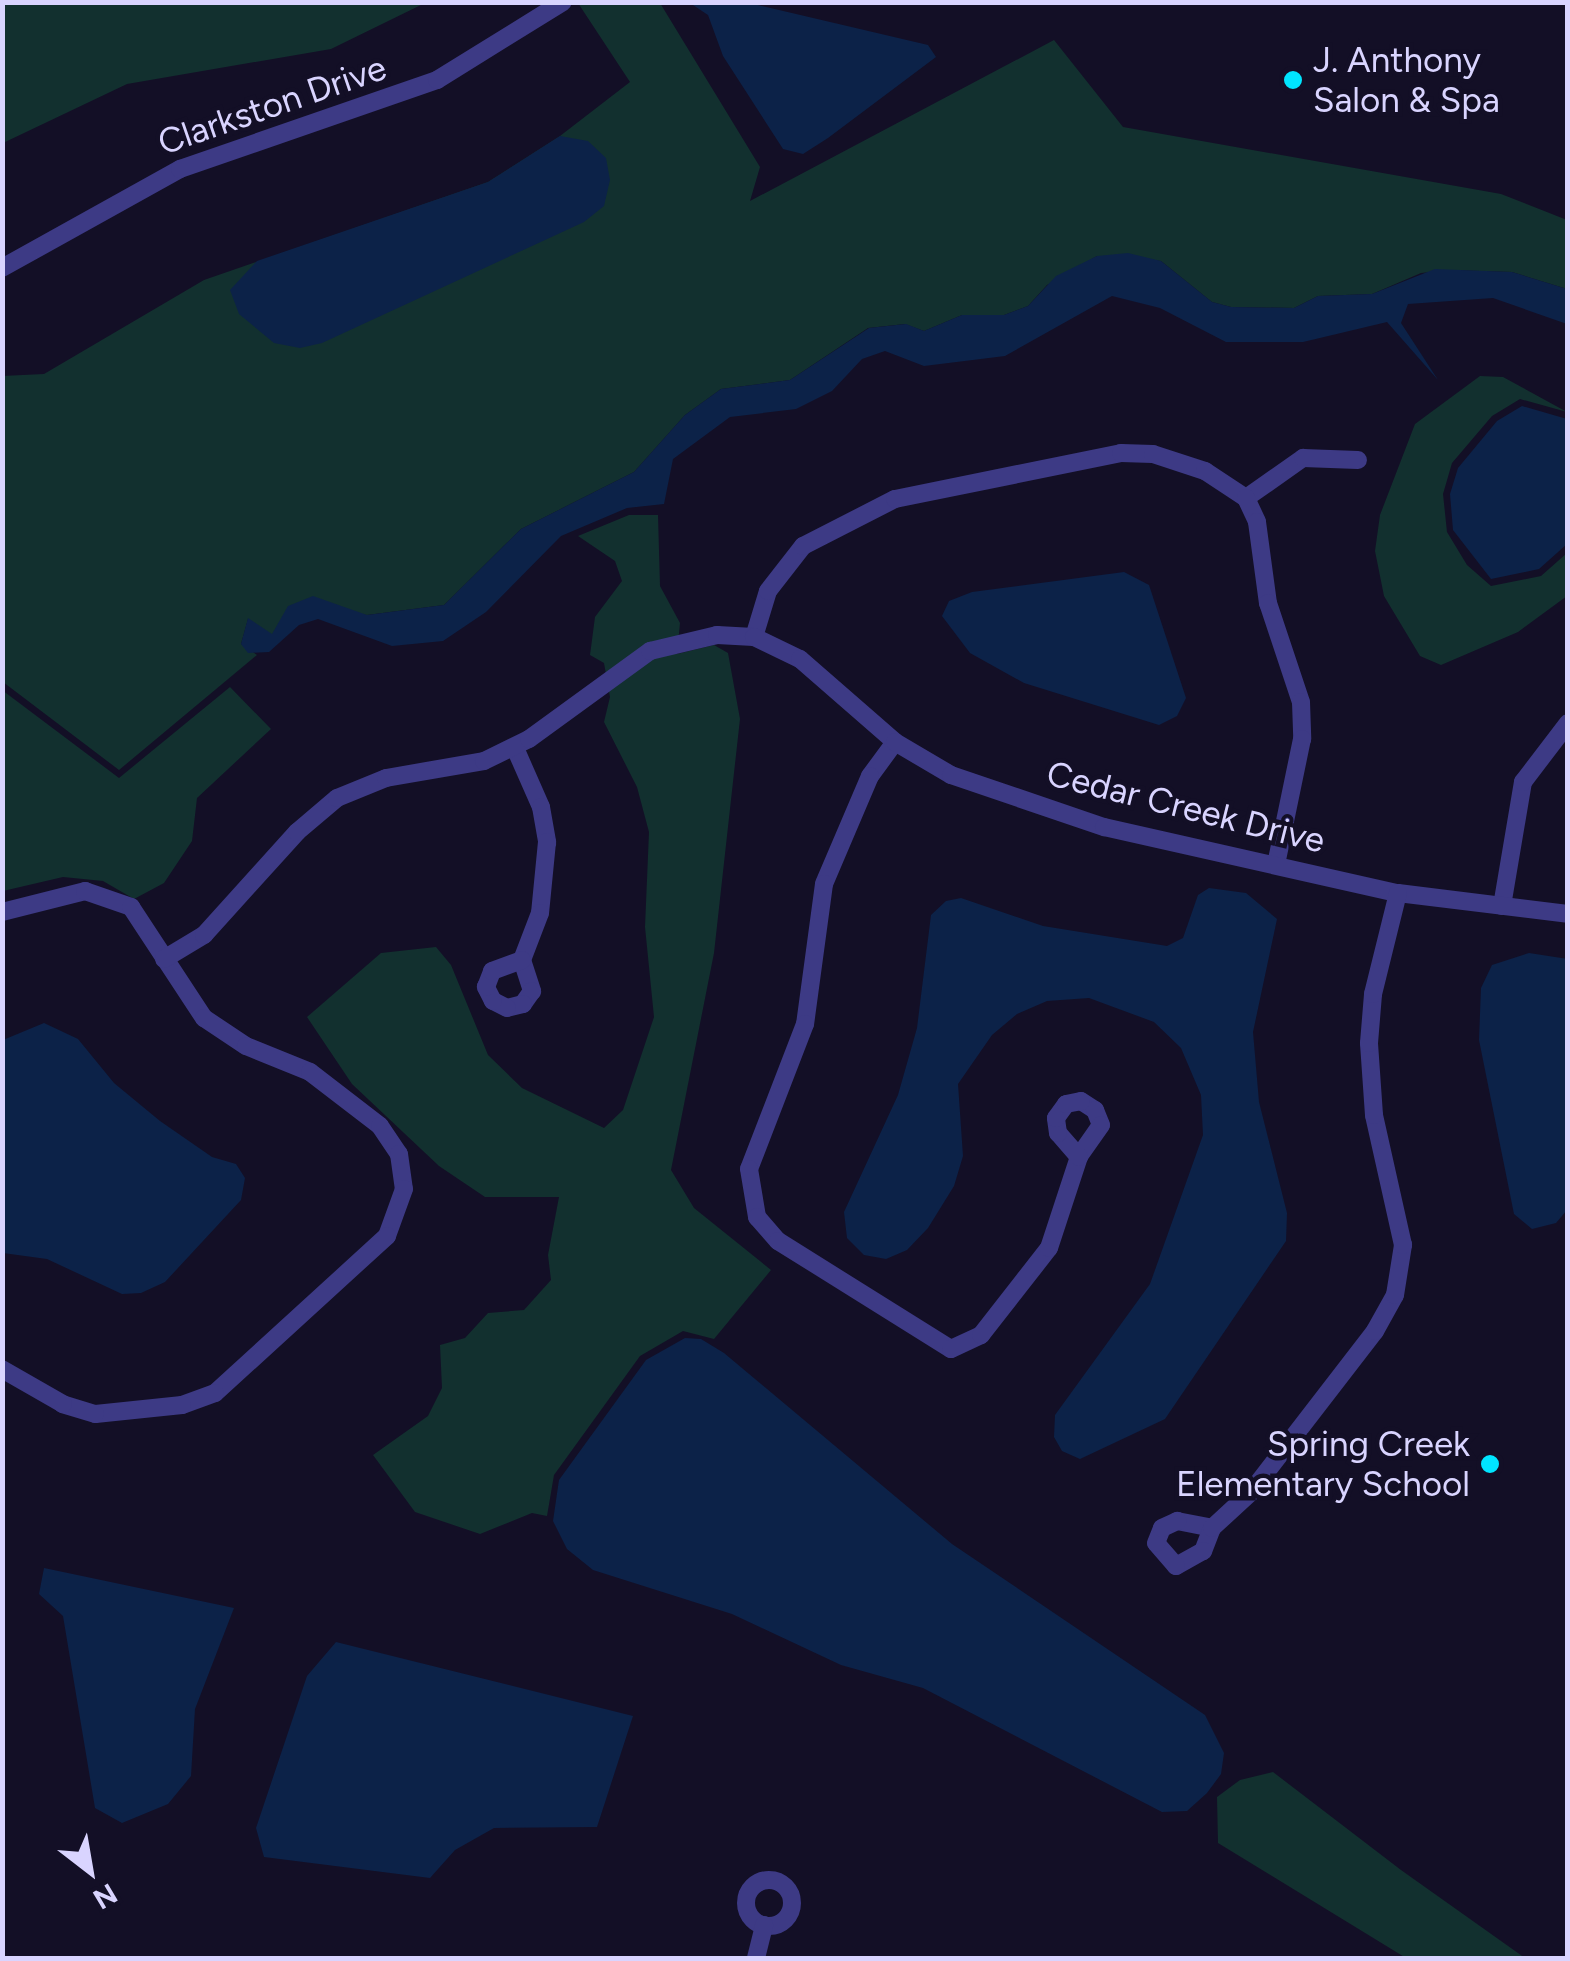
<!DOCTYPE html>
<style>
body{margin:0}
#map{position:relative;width:1570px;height:1961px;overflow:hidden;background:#130f26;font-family:Figtree,sans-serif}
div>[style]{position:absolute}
.green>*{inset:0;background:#12302f}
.water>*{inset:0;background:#0c2248}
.street>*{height:18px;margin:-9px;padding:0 9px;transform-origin:9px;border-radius:9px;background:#3d3a85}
.street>.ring{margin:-9px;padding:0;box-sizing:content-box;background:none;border:18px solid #3d3a85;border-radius:50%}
.dots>*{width:28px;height:28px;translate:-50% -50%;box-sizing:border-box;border:5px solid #130f26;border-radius:50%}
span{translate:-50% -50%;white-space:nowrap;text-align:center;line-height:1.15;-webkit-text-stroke:9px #130f26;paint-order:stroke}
.poi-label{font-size:35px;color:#d9d4ff}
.left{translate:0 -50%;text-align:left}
.right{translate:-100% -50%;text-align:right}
.street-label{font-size:35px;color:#d9d4ff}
.frame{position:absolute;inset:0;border:5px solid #d9d4ff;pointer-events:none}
.north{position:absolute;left:40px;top:1821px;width:100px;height:100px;-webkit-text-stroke:8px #130f26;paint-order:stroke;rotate:149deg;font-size:28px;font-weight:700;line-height:40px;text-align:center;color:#d9d4ff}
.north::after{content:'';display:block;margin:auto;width:35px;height:45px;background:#d9d4ff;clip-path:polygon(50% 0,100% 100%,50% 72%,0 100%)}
</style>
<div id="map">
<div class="green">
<div style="clip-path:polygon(3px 2px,425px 2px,425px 3px,331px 49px,127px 84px,3px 143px)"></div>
<div style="clip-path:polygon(578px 3px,660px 3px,760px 167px,750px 201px,1054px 40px,1123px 127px,1501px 194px,1567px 220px,1567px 289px,1512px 272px,1448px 270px,1421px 273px,1372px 294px,1318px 296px,1294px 308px,1231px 307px,1212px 302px,1161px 261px,1097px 256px,1047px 285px,1028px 306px,1004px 315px,962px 315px,924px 331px,905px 324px,868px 328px,790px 380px,721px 389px,685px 415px,634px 472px,521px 529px,444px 605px,367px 615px,289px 606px,272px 635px,248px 619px,241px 644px,257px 655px,119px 770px,3px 682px,2px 376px,44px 374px,204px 280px,488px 182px,560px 136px,630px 82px)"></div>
<div style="clip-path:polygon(1480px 376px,1503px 377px,1567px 412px,1520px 399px,1492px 416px,1452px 463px,1443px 494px,1447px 532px,1467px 565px,1491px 586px,1541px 576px,1567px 553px,1567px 596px,1518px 632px,1441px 665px,1420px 656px,1384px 596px,1375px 551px,1380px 515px,1415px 424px)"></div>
<div style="clip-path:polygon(629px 515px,658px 515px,660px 586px,680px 623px,677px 654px,714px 645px,728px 653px,740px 719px,714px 953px,671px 1170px,694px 1208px,771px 1270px,714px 1339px,683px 1331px,640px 1356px,554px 1475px,547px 1516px,532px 1513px,480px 1534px,415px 1512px,373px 1455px,428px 1416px,442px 1388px,440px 1345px,465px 1338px,488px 1313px,524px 1310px,551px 1280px,548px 1255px,559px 1197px,485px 1197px,439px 1166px,352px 1084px,307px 1017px,381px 953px,436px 947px,451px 965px,488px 1055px,522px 1088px,604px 1128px,623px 1110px,654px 1017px,645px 927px,649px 832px,637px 787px,604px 722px,610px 697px,604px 663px,590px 655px,595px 617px,622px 581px,615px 561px,578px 536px)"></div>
<div style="clip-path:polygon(230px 687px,271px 729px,197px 798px,192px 841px,164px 883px,134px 899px,103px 881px,63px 877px,3px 891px,2px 690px,119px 778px)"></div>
<div style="clip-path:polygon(1273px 1772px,1401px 1870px,1525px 1958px,1406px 1958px,1218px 1843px,1217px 1797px,1240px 1780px)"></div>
</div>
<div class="water">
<div style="clip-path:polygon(690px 3px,749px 3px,928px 45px,936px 57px,828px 138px,803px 154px,783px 149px,723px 56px,708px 15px)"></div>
<div style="clip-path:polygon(560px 136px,588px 141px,606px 158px,610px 180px,604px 206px,584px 222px,322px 343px,300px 348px,274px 343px,239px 314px,230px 290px,257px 261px,488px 182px)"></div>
<div style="clip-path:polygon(1128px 253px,1161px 261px,1212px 302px,1231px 307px,1294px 308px,1318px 296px,1372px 294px,1435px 269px,1512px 272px,1567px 289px,1567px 324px,1493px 298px,1408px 304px,1401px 323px,1438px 380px,1387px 322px,1303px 342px,1226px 342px,1160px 308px,1112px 296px,1005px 356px,924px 366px,885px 351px,862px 359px,832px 391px,796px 409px,730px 417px,673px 459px,664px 504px,627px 508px,561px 536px,486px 612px,443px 641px,392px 646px,318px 619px,299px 625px,269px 652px,248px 653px,241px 644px,248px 618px,272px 634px,288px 606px,313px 596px,367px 615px,444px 605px,521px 529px,634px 472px,685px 415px,721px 389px,790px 380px,869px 328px,906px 324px,924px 331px,962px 315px,1004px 315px,1028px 306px,1056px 276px,1097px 256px)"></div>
<div style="clip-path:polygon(1522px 406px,1567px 419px,1567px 544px,1539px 569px,1491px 579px,1453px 530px,1450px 494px,1458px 468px,1497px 421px)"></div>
<div style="clip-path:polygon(1124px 572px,1149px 585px,1186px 698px,1177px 716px,1159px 725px,1024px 683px,970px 653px,942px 616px,949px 601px,972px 592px)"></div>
<div style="clip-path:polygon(1209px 888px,1246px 893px,1277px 919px,1253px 1032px,1259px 1102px,1287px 1213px,1286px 1241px,1165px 1419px,1080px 1459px,1062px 1451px,1054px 1437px,1055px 1415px,1150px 1284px,1203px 1135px,1201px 1095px,1181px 1048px,1154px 1022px,1089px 998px,1047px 1001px,1017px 1014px,992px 1035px,958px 1084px,963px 1156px,954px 1186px,928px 1228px,907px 1250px,886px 1259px,864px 1255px,847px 1238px,844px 1212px,898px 1095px,917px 1028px,931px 915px,946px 901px,961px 898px,1043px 926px,1167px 946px,1183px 938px,1198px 895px)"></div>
<div style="clip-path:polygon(1529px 953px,1568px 959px,1567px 1210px,1556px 1223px,1532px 1229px,1514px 1214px,1479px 1040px,1481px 988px,1492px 965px)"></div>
<div style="clip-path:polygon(44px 1023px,78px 1039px,114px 1083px,160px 1121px,212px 1157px,236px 1164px,245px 1178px,241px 1200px,165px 1282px,141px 1293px,122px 1294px,47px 1259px,3px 1253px,3px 1040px)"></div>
<div style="clip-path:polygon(685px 1338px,701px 1339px,724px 1353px,952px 1544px,1205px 1715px,1224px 1753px,1221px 1774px,1207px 1793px,1187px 1811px,1162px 1812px,923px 1688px,841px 1665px,732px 1614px,593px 1570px,567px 1549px,553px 1521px,559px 1480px,646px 1360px)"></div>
<div style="clip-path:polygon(44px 1568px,234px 1608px,195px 1709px,191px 1776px,168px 1804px,122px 1823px,95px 1808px,63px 1616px,39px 1594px)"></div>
<div style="clip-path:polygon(336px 1642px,633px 1716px,597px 1827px,494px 1828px,455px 1850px,430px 1878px,264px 1857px,256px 1828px,307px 1676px)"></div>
</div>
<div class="street">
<div style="left:2px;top:268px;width:204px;rotate:-29.1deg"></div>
<div style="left:180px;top:169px;width:272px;rotate:-19.1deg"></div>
<div style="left:437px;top:80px;width:148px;rotate:-31.8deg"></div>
<div style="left:1246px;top:498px;width:70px;rotate:-35.1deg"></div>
<div style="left:1303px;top:458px;width:55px;rotate:2.1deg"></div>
<div style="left:754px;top:637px;width:48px;rotate:-73.1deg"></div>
<div style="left:768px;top:591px;width:57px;rotate:-52.1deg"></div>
<div style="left:803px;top:546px;width:103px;rotate:-27.1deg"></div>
<div style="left:895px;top:499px;width:231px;rotate:-11.5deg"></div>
<div style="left:1121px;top:453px;width:32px;rotate:2deg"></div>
<div style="left:1153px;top:454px;width:55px;rotate:18.1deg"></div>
<div style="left:1205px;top:471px;width:49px;rotate:33.4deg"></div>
<div style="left:1246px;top:498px;width:26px;rotate:65deg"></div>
<div style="left:1257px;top:522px;width:82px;rotate:82.3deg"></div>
<div style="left:1268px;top:603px;width:104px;rotate:71.6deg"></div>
<div style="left:1301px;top:702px;width:37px;rotate:88deg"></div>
<div style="left:1302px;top:739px;width:128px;rotate:101.7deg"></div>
<div style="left:895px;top:742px;width:42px;rotate:126.3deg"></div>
<div style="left:870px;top:776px;width:117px;rotate:113.1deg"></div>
<div style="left:824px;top:884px;width:141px;rotate:97.7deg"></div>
<div style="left:805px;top:1024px;width:155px;rotate:111.1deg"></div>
<div style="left:749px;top:1169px;width:49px;rotate:80.5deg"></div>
<div style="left:757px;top:1217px;width:32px;rotate:49deg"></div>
<div style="left:778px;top:1241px;width:204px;rotate:32deg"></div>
<div style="left:951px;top:1349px;width:33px;rotate:-25deg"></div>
<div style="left:981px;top:1335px;width:110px;rotate:-52deg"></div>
<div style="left:1049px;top:1248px;width:96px;rotate:-71.8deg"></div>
<div style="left:515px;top:748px;width:64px;rotate:66.2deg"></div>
<div style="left:541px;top:807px;width:36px;rotate:80deg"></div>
<div style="left:547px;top:842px;width:71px;rotate:95.6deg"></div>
<div style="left:540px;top:913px;width:50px;rotate:111deg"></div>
<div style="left:1502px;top:906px;width:126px;rotate:-80.4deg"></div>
<div style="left:1523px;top:782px;width:74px;rotate:-52.7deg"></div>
<div style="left:2px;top:912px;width:86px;rotate:-14.2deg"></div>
<div style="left:85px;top:891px;width:49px;rotate:19.2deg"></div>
<div style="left:131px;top:907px;width:133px;rotate:56.7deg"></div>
<div style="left:204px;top:1018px;width:50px;rotate:33.7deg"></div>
<div style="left:246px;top:1046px;width:69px;rotate:22.1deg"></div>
<div style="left:310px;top:1072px;width:88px;rotate:37.6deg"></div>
<div style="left:380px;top:1126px;width:34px;rotate:56deg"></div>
<div style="left:399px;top:1154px;width:35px;rotate:82deg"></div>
<div style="left:404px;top:1189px;width:50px;rotate:109.9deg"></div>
<div style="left:387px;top:1236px;width:233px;rotate:137.6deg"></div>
<div style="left:215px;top:1393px;width:35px;rotate:160deg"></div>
<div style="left:182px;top:1405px;width:87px;rotate:174.1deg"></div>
<div style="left:95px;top:1414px;width:34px;rotate:-163deg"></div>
<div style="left:63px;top:1404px;width:70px;rotate:-150.2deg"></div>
<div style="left:164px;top:959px;width:47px;rotate:-31deg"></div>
<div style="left:204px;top:935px;width:139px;rotate:-47.9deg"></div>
<div style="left:297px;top:832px;width:52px;rotate:-40.4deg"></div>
<div style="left:337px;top:798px;width:53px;rotate:-22.2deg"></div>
<div style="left:386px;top:778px;width:99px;rotate:-9.8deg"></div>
<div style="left:484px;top:761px;width:50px;rotate:-26.1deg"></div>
<div style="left:529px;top:739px;width:150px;rotate:-36deg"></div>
<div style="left:650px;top:651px;width:69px;rotate:-13.4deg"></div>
<div style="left:717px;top:635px;width:37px;rotate:3deg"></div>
<div style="left:754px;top:637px;width:51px;rotate:25.6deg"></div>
<div style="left:800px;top:659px;width:126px;rotate:41.1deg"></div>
<div style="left:895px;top:742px;width:65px;rotate:30.5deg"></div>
<div style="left:951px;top:775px;width:162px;rotate:18.8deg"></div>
<div style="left:1104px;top:827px;width:301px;rotate:12.7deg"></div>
<div style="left:1398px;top:893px;width:171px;rotate:7deg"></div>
<div style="left:522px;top:960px;width:33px;rotate:72deg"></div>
<div style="left:532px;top:991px;width:16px;rotate:125deg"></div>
<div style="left:523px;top:1004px;width:16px;rotate:166deg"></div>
<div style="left:507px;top:1008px;width:16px;rotate:-153deg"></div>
<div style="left:493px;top:1001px;width:16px;rotate:-117deg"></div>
<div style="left:486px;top:987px;width:17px;rotate:-69deg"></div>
<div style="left:492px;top:971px;width:32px;rotate:-20deg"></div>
<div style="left:1081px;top:1101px;width:17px;rotate:33deg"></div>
<div style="left:1095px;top:1110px;width:16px;rotate:68deg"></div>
<div style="left:1101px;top:1125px;width:39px;rotate:125deg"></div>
<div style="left:1079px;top:1157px;width:32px;rotate:-131deg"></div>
<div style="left:1058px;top:1133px;width:15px;rotate:-98deg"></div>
<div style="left:1056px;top:1118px;width:17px;rotate:-54deg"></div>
<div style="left:1066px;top:1104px;width:15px;rotate:-11deg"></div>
<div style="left:1177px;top:1521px;width:36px;rotate:11deg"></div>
<div style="left:1212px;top:1528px;width:25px;rotate:111deg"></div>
<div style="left:1203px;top:1551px;width:31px;rotate:151deg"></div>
<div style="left:1176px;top:1566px;width:30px;rotate:-131deg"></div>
<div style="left:1156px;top:1543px;width:16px;rotate:-68deg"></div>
<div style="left:1162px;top:1528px;width:17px;rotate:-25deg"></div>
<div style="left:1212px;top:1528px;width:53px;rotate:-42.7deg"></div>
<div style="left:1251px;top:1492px;width:203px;rotate:-52.4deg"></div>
<div style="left:1375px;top:1331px;width:41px;rotate:-60.9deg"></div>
<div style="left:1395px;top:1295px;width:51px;rotate:-80.9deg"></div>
<div style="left:1403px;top:1245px;width:133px;rotate:-102.6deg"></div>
<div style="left:1374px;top:1115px;width:72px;rotate:-94deg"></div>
<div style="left:1369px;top:1043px;width:49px;rotate:-85.3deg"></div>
<div style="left:1373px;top:994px;width:104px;rotate:-76.1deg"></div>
<div class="ring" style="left:746px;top:1880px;width:28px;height:28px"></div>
<div style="left:756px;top:1958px;width:34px;rotate:-76deg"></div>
</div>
<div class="dots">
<div style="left:1293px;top:80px;background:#00e5ff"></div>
<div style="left:1490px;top:1464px;background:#00e5ff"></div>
</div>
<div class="poi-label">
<span class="left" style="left:1313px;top:80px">J. Anthony<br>Salon &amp; Spa</span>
<span class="right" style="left:1470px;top:1464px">Spring Creek<br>Elementary School</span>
</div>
<div class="street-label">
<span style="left:272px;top:105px;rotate:-19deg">Clarkston Drive</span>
<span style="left:1186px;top:807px;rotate:14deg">Cedar Creek Drive</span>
</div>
<div class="frame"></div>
<div class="north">N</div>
</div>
